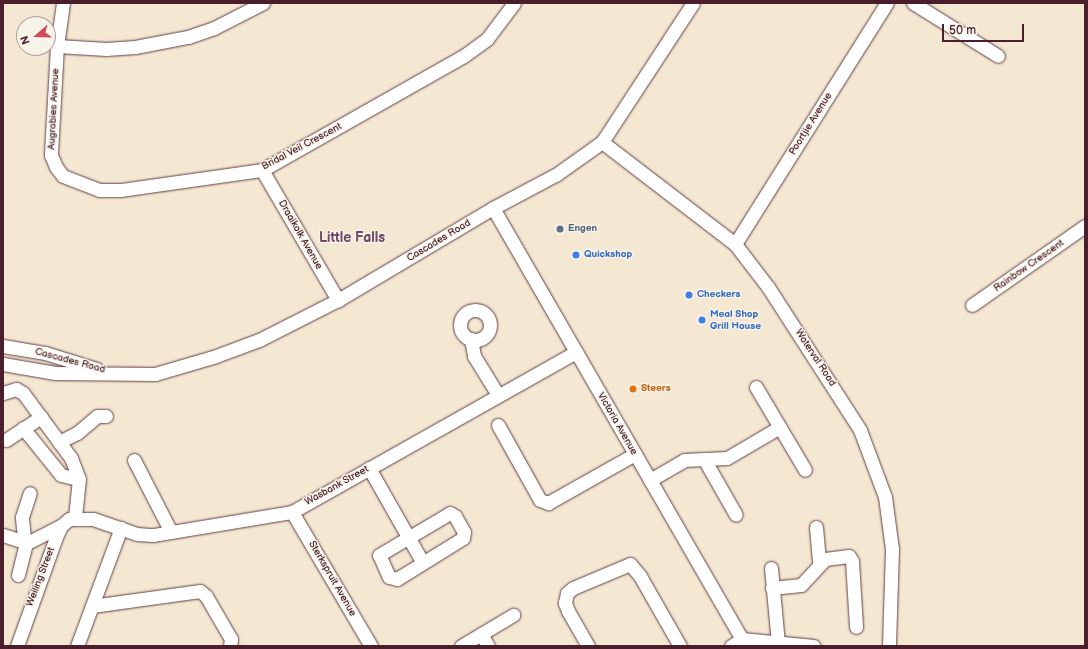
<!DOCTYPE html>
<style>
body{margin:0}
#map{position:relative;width:1088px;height:649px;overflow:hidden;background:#f4e8d2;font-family:"Balsamiq Sans",sans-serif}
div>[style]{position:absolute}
.roads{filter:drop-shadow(0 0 1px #643d44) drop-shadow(0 0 1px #643d44)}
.minor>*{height:13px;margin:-6.5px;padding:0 6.5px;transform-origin:6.5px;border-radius:6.5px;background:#fff}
.minor>.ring{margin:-6.5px;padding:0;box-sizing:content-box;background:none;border:13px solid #fff;border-radius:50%}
.dots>*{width:11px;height:11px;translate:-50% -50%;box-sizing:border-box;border:2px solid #f7f3e8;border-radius:50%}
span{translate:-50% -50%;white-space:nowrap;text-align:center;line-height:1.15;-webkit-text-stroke:3px #f7f3e8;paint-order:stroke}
.street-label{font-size:10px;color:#4a1f2b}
.service-label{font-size:10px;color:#4e5e75;font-weight:700}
.left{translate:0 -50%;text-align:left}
.shop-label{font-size:10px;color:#366cbe;font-weight:700}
.food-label{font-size:10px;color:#c56008;font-weight:700}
.district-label{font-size:14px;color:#734b67;font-weight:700}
.frame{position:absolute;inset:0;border:4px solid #4a1f2b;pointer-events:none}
.north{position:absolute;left:16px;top:16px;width:40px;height:40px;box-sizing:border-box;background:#f7f3e8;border:1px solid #b29e9c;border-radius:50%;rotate:250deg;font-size:11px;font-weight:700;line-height:16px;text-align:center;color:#4a1f2b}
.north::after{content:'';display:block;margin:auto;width:14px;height:18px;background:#d1495b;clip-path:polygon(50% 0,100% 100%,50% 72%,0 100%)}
.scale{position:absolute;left:942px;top:24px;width:82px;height:18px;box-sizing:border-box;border:2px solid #4a1f2b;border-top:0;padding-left:5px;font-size:12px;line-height:14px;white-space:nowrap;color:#4a1f2b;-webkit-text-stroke:3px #f7f3e8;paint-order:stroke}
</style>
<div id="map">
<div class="roads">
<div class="minor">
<div style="left:63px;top:3px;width:43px;rotate:97.9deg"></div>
<div style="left:57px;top:46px;width:109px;rotate:93.2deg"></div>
<div style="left:51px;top:155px;width:13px;rotate:67deg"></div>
<div style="left:56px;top:167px;width:11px;rotate:52deg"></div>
<div style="left:63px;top:176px;width:39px;rotate:21deg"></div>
<div style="left:99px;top:190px;width:22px"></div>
<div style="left:121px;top:190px;width:142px;rotate:-8.1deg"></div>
<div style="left:262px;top:170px;width:233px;rotate:-29.5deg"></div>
<div style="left:465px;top:55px;width:27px;rotate:-36deg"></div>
<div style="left:487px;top:39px;width:45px;rotate:-53.1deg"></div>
<div style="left:913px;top:3px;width:100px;rotate:31.9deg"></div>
<div style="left:57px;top:46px;width:49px;rotate:3.5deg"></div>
<div style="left:106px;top:49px;width:29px;rotate:-4deg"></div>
<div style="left:135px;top:47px;width:54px;rotate:-10.7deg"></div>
<div style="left:188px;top:37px;width:28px;rotate:-19deg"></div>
<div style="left:214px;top:28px;width:55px;rotate:-27deg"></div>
<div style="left:602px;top:142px;width:168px;rotate:37.5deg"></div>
<div style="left:735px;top:244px;width:54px;rotate:52.5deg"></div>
<div style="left:768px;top:287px;width:170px;rotate:57.2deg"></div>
<div style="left:860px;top:430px;width:72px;rotate:69.5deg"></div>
<div style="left:885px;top:497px;width:52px;rotate:82.3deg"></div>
<div style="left:892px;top:549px;width:97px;rotate:91.8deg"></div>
<div style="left:262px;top:170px;width:151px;rotate:59.7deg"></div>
<div style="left:493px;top:208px;width:498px;rotate:60deg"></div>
<div style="left:735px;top:244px;width:285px;rotate:-57.8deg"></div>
<div style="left:972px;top:305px;width:138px;rotate:-35deg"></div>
<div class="ring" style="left:460px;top:310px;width:17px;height:17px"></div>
<div style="left:471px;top:339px;width:17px;rotate:80deg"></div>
<div style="left:474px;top:356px;width:46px;rotate:58.4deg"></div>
<div style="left:3px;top:346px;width:43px;rotate:9.5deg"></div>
<div style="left:45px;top:353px;width:54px;rotate:17.1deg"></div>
<div style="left:3px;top:364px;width:53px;rotate:9.8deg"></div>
<div style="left:55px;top:373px;width:100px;rotate:0.6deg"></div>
<div style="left:155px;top:374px;width:64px;rotate:-16.4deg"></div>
<div style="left:216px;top:356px;width:46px;rotate:-20.4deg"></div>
<div style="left:259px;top:340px;width:89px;rotate:-26.9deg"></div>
<div style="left:338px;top:300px;width:180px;rotate:-30.7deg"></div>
<div style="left:493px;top:208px;width:72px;rotate:-28deg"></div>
<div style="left:557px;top:174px;width:55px;rotate:-35.4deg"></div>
<div style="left:602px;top:142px;width:166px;rotate:-56.8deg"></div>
<div style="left:756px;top:387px;width:96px;rotate:59.4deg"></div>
<div style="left:3px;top:393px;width:14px;rotate:-17deg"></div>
<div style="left:16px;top:389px;width:8px;rotate:30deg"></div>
<div style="left:23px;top:393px;width:81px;rotate:53.6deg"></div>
<div style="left:71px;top:458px;width:22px;rotate:69deg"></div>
<div style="left:79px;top:479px;width:39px;rotate:96deg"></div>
<div style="left:498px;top:425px;width:86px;rotate:60.8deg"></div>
<div style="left:540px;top:500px;width:9px;rotate:21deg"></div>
<div style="left:548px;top:503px;width:100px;rotate:-29.4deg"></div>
<div style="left:23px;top:428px;width:60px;rotate:51deg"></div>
<div style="left:61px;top:475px;width:18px;rotate:13deg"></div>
<div style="left:6px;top:440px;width:42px;rotate:-33.3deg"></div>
<div style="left:59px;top:442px;width:20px;rotate:-27deg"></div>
<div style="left:77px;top:433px;width:26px;rotate:-40deg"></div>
<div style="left:97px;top:416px;width:9px"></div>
<div style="left:704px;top:459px;width:64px;rotate:60.3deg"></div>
<div style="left:134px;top:460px;width:81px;rotate:62.8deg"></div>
<div style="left:369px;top:468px;width:109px;rotate:60.4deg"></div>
<div style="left:650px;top:480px;width:39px;rotate:-30deg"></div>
<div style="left:684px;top:460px;width:43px;rotate:-2.7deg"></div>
<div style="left:727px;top:458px;width:61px;rotate:-30.3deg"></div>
<div style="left:292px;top:512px;width:156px;rotate:59.5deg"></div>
<div style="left:450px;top:513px;width:6px;rotate:31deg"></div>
<div style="left:455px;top:516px;width:18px;rotate:61deg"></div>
<div style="left:464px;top:532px;width:6px;rotate:99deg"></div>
<div style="left:463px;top:538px;width:78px;rotate:148.2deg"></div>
<div style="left:397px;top:579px;width:8px;rotate:-166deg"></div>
<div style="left:389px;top:577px;width:24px;rotate:-114deg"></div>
<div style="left:379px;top:555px;width:82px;rotate:-30.6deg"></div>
<div style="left:816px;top:527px;width:37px;rotate:85deg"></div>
<div style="left:3px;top:535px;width:25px;rotate:18deg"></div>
<div style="left:27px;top:543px;width:38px;rotate:-27deg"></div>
<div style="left:771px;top:568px;width:75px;rotate:84.7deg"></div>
<div style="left:18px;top:575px;width:29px;rotate:-76deg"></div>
<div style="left:25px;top:547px;width:30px;rotate:-96deg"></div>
<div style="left:22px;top:517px;width:25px;rotate:-72deg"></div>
<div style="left:772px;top:588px;width:29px;rotate:-6deg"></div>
<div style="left:801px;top:585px;width:35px;rotate:-47deg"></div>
<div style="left:825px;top:559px;width:24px;rotate:-7deg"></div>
<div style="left:849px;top:556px;width:6px;rotate:59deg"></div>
<div style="left:852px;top:561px;width:66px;rotate:86.5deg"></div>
<div style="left:92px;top:606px;width:109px;rotate:-7.9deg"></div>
<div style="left:200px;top:591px;width:8px;rotate:40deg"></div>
<div style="left:206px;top:596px;width:50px;rotate:59.8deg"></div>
<div style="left:231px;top:639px;width:7px;rotate:98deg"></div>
<div style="left:481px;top:634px;width:14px;rotate:60deg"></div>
<div style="left:17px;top:646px;width:116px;rotate:-70.3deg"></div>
<div style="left:56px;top:537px;width:12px;rotate:-66deg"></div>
<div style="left:61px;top:526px;width:11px;rotate:-41deg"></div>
<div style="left:69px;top:519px;width:24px"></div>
<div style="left:93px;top:519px;width:46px;rotate:18.8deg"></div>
<div style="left:137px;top:534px;width:16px;rotate:4deg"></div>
<div style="left:153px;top:535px;width:141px;rotate:-9.4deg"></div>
<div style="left:292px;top:512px;width:326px;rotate:-29.4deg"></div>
<div style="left:77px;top:646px;width:126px;rotate:-69.6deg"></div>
<div style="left:461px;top:646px;width:61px;rotate:-30.8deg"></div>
<div style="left:588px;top:646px;width:40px;rotate:-119.7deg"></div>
<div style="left:568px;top:611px;width:9px;rotate:-111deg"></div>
<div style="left:565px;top:603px;width:10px;rotate:-79deg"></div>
<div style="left:567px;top:593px;width:8px;rotate:-40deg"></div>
<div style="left:573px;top:588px;width:62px;rotate:-22.8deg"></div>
<div style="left:630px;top:564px;width:16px;rotate:50deg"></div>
<div style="left:640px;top:576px;width:81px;rotate:60.3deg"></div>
<div style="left:731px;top:646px;width:13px;rotate:-32deg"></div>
<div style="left:742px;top:639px;width:72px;rotate:5.6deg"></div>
</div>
</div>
<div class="dots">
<div style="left:560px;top:229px;background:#5c6f8a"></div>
<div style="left:576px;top:255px;background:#3f7fe0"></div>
<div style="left:689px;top:295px;background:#3f7fe0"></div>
<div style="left:702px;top:320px;background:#3f7fe0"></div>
<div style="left:633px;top:389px;background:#e8710a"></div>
</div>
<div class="street-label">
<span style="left:54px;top:109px;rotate:-87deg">Augrabies Avenue</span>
<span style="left:811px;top:124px;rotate:-58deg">Poortjie Avenue</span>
<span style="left:302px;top:147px;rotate:-28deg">Bridal Veil Crescent</span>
<span style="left:300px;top:235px;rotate:60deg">Draaikolk Avenue</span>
<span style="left:439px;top:241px;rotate:-31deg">Cascades Road</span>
<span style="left:1029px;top:266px;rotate:-35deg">Rainbow Crescent</span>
<span style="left:815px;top:358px;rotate:57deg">Waterval Road</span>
<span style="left:70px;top:361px;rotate:15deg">Cascades Road</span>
<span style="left:617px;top:424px;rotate:60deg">Victoria Avenue</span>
<span style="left:337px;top:486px;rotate:-29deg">Wasbank Street</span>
<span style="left:41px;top:577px;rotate:-69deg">Weiling Street</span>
<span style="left:332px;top:579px;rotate:60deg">Sterkspruit Avenue</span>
</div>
<div class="service-label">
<span class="left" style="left:568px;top:229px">Engen</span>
</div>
<div class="shop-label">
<span class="left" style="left:584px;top:255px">Quickshop</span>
<span class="left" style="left:697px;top:295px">Checkers</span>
<span class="left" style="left:710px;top:320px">Meal Shop<br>Grill House</span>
</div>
<div class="food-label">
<span class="left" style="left:641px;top:389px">Steers</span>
</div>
<div class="district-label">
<span style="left:352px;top:238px">Little Falls</span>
</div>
<div class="frame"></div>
<div class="north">N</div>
<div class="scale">50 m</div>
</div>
